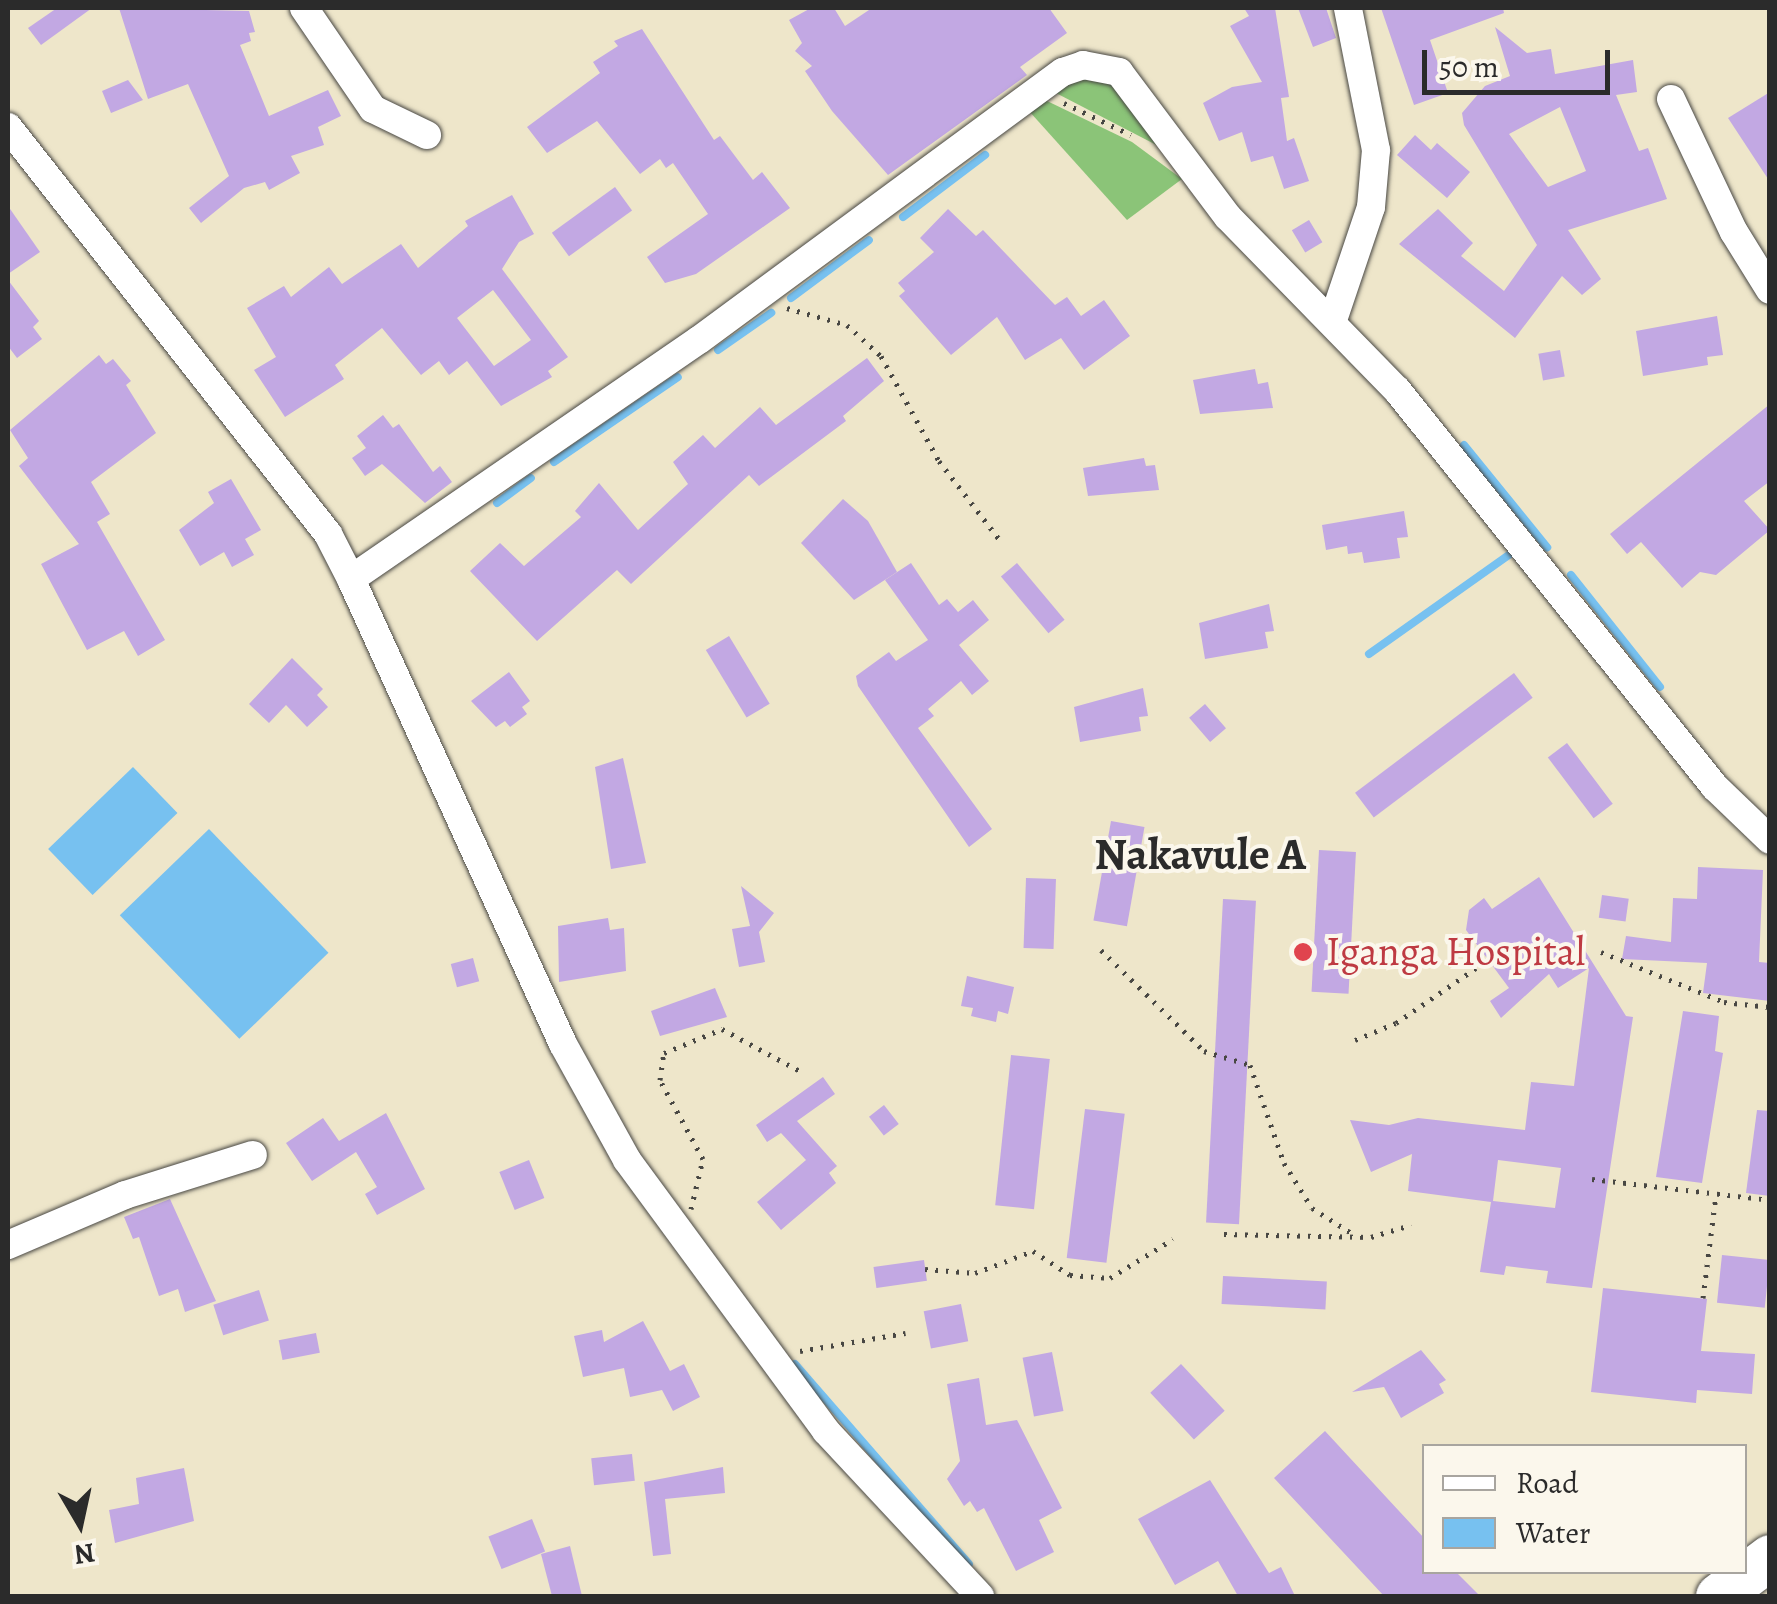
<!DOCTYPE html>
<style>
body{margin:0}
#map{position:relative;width:1777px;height:1604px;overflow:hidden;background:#eee6ca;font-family:Alegreya,serif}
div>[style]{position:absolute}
.green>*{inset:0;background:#8bc478}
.water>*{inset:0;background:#77c1f0;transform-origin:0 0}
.stream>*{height:8px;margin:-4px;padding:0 4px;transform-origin:4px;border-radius:4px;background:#77c1f0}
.building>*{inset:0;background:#c2a8e3;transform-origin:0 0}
.path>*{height:5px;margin-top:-2.5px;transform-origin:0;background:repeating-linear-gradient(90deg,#484743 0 2.5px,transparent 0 10.5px)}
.roads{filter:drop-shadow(0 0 2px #484743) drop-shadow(0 0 2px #484743)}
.street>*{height:28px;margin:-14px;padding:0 14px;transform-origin:14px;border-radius:14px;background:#fff}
.primary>*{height:45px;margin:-22.5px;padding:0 22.5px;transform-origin:22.5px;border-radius:22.5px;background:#fff}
.dots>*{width:28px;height:28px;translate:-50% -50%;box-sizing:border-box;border:5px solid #fbf7ec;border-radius:50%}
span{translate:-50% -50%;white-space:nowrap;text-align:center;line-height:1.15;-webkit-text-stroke:8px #fbf7ec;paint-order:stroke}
.health-label{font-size:40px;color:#be3a42}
.left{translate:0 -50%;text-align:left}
.quarter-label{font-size:45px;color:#2b2b2b;font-weight:700}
.frame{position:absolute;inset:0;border:10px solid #2b2b2b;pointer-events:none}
.legend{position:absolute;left:1422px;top:1444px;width:325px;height:130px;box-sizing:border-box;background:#fbf7ec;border:2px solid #a8a59f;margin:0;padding:12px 18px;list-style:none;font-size:30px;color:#2b2b2b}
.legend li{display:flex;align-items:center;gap:20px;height:50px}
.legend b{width:50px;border:2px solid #a8a59f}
.north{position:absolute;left:30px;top:1474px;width:100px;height:100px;-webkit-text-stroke:8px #fbf7ec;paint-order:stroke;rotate:171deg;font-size:28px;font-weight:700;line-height:40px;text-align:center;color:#2b2b2b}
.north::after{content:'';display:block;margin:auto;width:35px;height:45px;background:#2b2b2b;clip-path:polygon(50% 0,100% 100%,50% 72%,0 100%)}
.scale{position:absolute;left:1422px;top:50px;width:188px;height:45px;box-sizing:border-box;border:5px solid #2b2b2b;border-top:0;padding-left:12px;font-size:30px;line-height:35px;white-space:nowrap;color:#2b2b2b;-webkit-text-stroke:8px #fbf7ec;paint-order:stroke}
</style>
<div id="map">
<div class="green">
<div style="clip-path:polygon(1088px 76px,1105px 76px,1168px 151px,1054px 92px)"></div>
<div style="clip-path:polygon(1045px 100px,1132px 142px,1182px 179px,1127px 220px,1029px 111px)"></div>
</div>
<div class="water">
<div style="left:133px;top:767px;width:64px;height:118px;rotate:46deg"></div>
<div style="left:209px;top:829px;width:172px;height:124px;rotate:46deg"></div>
</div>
<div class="stream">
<div style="left:903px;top:217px;width:103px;rotate:-37.1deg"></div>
<div style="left:791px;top:298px;width:97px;rotate:-36.6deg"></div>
<div style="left:718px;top:350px;width:65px;rotate:-34.9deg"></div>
<div style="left:1464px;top:445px;width:132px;rotate:50.9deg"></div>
<div style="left:554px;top:462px;width:150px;rotate:-34.4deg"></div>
<div style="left:497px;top:503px;width:42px;rotate:-36.3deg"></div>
<div style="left:1571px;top:575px;width:143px;rotate:51.5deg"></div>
<div style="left:1369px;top:654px;width:176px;rotate:-35.3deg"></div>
<div style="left:795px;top:1364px;width:265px;rotate:49deg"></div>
</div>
<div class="building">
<div style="clip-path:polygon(57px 8px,92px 8px,41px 45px,28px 28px)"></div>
<div style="clip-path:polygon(119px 8px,249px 11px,255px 32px,249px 33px,251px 41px,240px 45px,269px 116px,328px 90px,341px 116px,318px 127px,324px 145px,291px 156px,300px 173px,269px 190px,265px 182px,244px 188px,201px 223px,189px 208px,229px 176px,188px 84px,148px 99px)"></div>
<div style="clip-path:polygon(811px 8px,834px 8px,845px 26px,872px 8px,1049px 8px,1067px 33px,1020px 67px,1027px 75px,888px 175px,832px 111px,805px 71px,812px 66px,795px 51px,802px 43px,789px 20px)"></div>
<div style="clip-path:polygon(1244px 8px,1275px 8px,1289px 97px,1281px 98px,1287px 141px,1294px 138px,1309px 181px,1284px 189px,1273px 156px,1251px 162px,1242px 132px,1219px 141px,1203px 103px,1232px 87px,1262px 82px,1230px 26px,1249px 16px)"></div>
<div style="clip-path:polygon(1298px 8px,1326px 8px,1336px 38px,1313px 47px)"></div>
<div style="clip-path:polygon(1381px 8px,1503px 8px,1504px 13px,1430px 40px,1448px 93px,1414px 105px)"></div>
<div style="clip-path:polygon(evenodd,1495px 27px,1527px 53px,1551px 49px,1555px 74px,1633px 60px,1637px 92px,1616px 95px,1639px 151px,1648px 148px,1667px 199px,1568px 230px,1601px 279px,1582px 295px,1562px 276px,1515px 338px,1399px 244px,1438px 209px,1473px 243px,1461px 256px,1504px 291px,1537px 245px,1464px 125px,1462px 113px,1485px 86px,1510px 76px,1495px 27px,1560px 107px,1586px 171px,1548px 187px,1509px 134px,1560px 107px)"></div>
<div style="clip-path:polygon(642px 29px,714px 140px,720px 136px,753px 180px,762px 172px,790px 208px,696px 274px,665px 283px,647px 257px,708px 214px,673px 163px,666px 168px,660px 159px,640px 174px,597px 121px,547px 153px,527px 127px,600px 73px,593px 62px,618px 46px,614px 41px)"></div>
<div style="clip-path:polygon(128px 80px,143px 100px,111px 113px,102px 91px)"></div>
<div style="clip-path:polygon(1770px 92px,1770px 182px,1728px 118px)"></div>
<div style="clip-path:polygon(1415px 135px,1431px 150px,1437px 143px,1470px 172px,1447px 198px,1397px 155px)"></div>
<div style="left:615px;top:187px;width:29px;height:78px;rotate:54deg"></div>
<div style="clip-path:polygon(evenodd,512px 195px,534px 234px,519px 242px,502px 269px,568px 357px,548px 371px,552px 377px,501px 406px,467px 361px,449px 375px,439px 361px,421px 375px,382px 328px,335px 365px,344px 379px,285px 417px,254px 370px,276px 357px,247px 308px,284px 286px,291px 297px,329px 267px,342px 284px,401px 244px,418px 268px,468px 226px,465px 221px,512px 195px,493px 290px,531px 340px,494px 366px,457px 318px,493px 290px)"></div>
<div style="clip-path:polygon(8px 206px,40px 252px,8px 274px)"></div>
<div style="clip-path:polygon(948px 209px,976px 236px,983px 230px,1055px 305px,1067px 297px,1081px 316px,1104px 300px,1130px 336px,1084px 370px,1061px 338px,1025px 360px,997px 317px,951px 355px,899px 296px,905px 291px,898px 283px,934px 252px,920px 238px)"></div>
<div style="left:1309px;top:220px;width:26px;height:20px;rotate:59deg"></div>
<div style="clip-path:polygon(8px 280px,39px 321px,33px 327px,42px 339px,17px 358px,8px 346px)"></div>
<div style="clip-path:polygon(1717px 316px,1723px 355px,1707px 357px,1708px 365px,1643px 376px,1636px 331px)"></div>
<div style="left:1560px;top:350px;width:27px;height:22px;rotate:80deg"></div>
<div style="clip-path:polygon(99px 355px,106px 364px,113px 359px,131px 381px,126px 385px,156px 433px,91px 482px,110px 514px,97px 522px,165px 640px,138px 656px,124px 631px,87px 650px,41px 564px,79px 544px,19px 466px,28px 458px,10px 430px)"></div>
<div style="clip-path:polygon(867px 358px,884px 381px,843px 416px,846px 421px,759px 486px,749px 475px,631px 584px,617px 570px,537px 641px,470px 571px,500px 543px,524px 566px,581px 517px,575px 511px,599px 483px,638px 530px,688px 484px,673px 462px,703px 435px,715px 448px,760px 407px,776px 425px)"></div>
<div style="clip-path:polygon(1255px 369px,1258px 384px,1268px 382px,1273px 408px,1200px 414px,1193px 380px)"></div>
<div style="clip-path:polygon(1770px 404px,1770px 481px,1744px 501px,1770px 530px,1716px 575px,1700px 572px,1682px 588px,1641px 542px,1627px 554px,1610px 534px)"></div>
<div style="clip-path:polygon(383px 415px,393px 428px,399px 424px,433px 472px,440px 466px,452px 482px,425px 503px,382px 464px,365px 476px,352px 458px,366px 448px,357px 436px)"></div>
<div style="clip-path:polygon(1144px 458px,1146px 466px,1155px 465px,1159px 490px,1088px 496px,1083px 468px)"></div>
<div style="clip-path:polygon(231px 479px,261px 530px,245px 539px,254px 555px,232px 567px,224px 552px,200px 566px,179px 530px,214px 503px,208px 492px)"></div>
<div style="clip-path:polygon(843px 499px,868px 521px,897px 572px,854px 600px,801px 543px)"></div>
<div style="clip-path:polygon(1404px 511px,1408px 537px,1397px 538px,1400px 558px,1364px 563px,1362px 552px,1348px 554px,1347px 546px,1326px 550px,1322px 525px)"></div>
<div style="clip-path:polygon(911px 563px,939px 605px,947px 599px,958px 612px,973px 600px,989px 620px,959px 645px,989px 681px,972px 695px,961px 681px,928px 709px,934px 716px,918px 728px,992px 829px,969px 847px,858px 686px,856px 676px,889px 652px,896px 661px,928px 640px,885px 580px)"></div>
<div style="left:1017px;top:563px;width:74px;height:21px;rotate:50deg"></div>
<div style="clip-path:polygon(1269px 604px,1274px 631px,1265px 632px,1268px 648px,1205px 659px,1199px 623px)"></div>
<div style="left:729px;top:636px;width:79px;height:27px;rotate:59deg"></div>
<div style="clip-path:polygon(292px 658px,323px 689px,317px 695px,328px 707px,307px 727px,286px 705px,269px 723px,249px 704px)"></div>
<div style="clip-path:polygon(509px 672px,530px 701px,522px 707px,527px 714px,510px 727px,505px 721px,496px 727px,471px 701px)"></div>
<div style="left:1514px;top:673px;width:31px;height:199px;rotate:53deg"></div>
<div style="clip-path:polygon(1143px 688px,1148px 716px,1139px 717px,1141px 731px,1080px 742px,1074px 707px)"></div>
<div style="left:1205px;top:704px;width:32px;height:21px;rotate:49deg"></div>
<div style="left:1567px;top:743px;width:76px;height:24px;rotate:53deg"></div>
<div style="clip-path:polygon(623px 758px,646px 863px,611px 869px,595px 767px)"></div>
<div style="left:1111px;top:821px;width:34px;height:101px;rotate:10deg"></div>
<div style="left:1319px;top:850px;width:37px;height:142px;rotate:3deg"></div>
<div style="clip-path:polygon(1698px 867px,1763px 870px,1759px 962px,1770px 963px,1770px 1001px,1703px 993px,1707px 963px,1622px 959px,1626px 936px,1671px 942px,1673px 898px,1697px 899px)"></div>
<div style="clip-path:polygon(evenodd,1539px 877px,1626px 1016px,1633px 1017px,1592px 1288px,1546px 1283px,1548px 1271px,1506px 1266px,1504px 1275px,1480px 1272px,1491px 1202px,1408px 1191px,1412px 1154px,1371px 1172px,1350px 1120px,1389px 1125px,1418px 1118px,1525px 1130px,1531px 1082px,1574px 1086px,1589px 968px,1558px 988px,1549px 974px,1501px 1018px,1490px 1001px,1509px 988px,1466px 930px,1469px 910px,1484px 898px,1492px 909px,1539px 877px,1498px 1160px,1561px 1168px,1555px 1208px,1493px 1201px,1498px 1160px)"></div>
<div style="left:1026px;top:878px;width:30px;height:70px;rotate:2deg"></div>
<div style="clip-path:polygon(741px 886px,774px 913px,759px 932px,765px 962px,739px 967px,732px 929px,750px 926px)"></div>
<div style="left:1602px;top:895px;width:27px;height:23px;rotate:8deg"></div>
<div style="left:1223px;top:899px;width:33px;height:324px;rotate:3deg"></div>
<div style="clip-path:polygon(608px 918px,610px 930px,624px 928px,626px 971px,559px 982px,558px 926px)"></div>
<div style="left:473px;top:958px;width:24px;height:23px;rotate:75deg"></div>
<div style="clip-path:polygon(967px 976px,1014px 987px,1008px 1014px,998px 1011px,996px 1022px,971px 1016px,973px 1008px,961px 1006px)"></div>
<div style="clip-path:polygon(715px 988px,727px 1017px,660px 1036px,651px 1011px)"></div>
<div style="clip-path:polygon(1683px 1011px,1719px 1016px,1715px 1051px,1723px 1053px,1702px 1183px,1656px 1177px)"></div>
<div style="left:1011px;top:1055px;width:39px;height:151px;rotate:6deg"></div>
<div style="clip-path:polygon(823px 1077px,835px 1094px,797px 1121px,837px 1166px,829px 1173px,836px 1183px,781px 1230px,757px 1202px,806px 1160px,781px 1133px,767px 1142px,756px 1125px)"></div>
<div style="left:884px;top:1105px;width:24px;height:19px;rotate:52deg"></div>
<div style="left:1085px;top:1109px;width:40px;height:150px;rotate:7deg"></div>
<div style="clip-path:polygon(1757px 1110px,1770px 1111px,1770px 1196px,1746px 1193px)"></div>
<div style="clip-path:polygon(386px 1113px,425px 1189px,377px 1215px,365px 1194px,377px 1187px,356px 1152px,312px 1181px,286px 1143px,323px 1118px,339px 1141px)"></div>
<div style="left:529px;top:1160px;width:41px;height:32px;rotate:68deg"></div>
<div style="clip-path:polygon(170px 1199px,216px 1301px,185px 1312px,178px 1289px,159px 1296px,139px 1237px,133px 1239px,124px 1217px)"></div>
<div style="left:1722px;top:1255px;width:48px;height:48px;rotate:6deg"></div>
<div style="left:924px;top:1260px;width:21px;height:51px;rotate:82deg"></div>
<div style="left:1223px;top:1276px;width:104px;height:28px;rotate:3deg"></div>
<div style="clip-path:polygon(1603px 1288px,1707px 1299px,1701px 1351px,1755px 1354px,1752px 1394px,1697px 1390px,1696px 1403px,1591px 1392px)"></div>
<div style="left:259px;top:1290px;width:32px;height:48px;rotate:72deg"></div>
<div style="left:961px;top:1304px;width:38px;height:38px;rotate:79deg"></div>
<div style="clip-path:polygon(643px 1321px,670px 1371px,684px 1364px,700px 1397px,673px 1411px,662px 1390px,630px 1397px,624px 1368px,583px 1377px,574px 1336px,602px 1330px,604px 1342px)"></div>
<div style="left:316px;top:1333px;width:20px;height:38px;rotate:79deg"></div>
<div style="clip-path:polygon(1421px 1350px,1446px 1380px,1439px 1384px,1444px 1393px,1401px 1418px,1384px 1387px,1352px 1392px)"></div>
<div style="left:1052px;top:1352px;width:60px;height:30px;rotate:79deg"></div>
<div style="left:1181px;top:1364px;width:64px;height:42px;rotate:47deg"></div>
<div style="clip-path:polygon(979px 1378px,986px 1425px,1017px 1420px,1062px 1508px,1039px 1520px,1054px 1552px,1016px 1571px,984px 1508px,977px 1512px,970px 1501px,964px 1506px,947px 1479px,960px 1461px,947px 1384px)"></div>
<div style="clip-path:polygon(1325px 1431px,1424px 1538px,1424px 1572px,1456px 1572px,1480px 1596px,1384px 1596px,1274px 1478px)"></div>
<div style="left:632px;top:1454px;width:27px;height:41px;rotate:84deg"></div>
<div style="clip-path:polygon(723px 1467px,725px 1493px,665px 1499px,671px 1554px,653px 1556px,644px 1482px)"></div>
<div style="clip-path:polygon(184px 1468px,194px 1521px,115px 1543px,109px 1510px,139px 1504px,136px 1478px)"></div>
<div style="clip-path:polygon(1210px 1480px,1269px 1573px,1281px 1567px,1295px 1596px,1238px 1596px,1218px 1561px,1175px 1585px,1138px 1519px)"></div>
<div style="left:532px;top:1519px;width:35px;height:47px;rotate:68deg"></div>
<div style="clip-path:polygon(570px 1546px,582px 1596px,552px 1596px,541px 1554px)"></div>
</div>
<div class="path">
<div style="left:1064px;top:103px;width:74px;rotate:25.5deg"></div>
<div style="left:787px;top:308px;width:62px;rotate:15.8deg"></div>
<div style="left:847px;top:325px;width:46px;rotate:42.4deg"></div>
<div style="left:881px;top:356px;width:120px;rotate:61.1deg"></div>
<div style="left:939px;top:461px;width:98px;rotate:52.4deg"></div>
<div style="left:1101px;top:950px;width:144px;rotate:44.4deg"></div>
<div style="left:1204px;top:1051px;width:48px;rotate:16.9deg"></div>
<div style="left:1250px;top:1065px;width:104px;rotate:70.9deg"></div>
<div style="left:1284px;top:1163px;width:53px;rotate:58.1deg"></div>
<div style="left:1312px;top:1208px;width:52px;rotate:32.5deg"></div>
<div style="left:1601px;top:952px;width:133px;rotate:22.1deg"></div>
<div style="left:1724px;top:1002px;width:46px;rotate:6.2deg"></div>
<div style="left:1355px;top:1040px;width:44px;rotate:-22.5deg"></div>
<div style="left:1396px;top:1023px;width:97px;rotate:-34.5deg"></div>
<div style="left:1592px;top:1179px;width:179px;rotate:6.7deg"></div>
<div style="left:691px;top:1209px;width:51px;rotate:-76.5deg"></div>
<div style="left:703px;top:1159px;width:90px;rotate:-118.6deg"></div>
<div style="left:660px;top:1080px;width:27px;rotate:-82deg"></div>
<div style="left:664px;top:1053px;width:63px;rotate:-22.5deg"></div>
<div style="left:722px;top:1029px;width:91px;rotate:28.3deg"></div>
<div style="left:1224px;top:1234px;width:147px;rotate:1.2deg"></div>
<div style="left:1371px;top:1237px;width:42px;rotate:-16.7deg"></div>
<div style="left:925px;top:1269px;width:50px;rotate:4.6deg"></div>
<div style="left:975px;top:1273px;width:62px;rotate:-20.8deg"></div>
<div style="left:1033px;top:1251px;width:44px;rotate:33deg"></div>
<div style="left:1070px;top:1275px;width:40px;rotate:4.3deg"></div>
<div style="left:1110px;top:1278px;width:74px;rotate:-31.8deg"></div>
<div style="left:1703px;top:1298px;width:104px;rotate:-82.8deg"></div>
<div style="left:800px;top:1351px;width:107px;rotate:-9.7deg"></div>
</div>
<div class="roads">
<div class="street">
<div style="left:304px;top:8px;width:122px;rotate:55.7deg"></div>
<div style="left:373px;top:109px;width:60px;rotate:25.7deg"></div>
<div style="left:1671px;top:99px;width:147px;rotate:64.7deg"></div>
<div style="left:1734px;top:232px;width:68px;rotate:58.2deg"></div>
<div style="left:8px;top:127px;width:518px;rotate:51.82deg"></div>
<div style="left:328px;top:534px;width:51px;rotate:62.9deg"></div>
<div style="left:351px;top:579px;width:422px;rotate:-34.5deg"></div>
<div style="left:699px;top:340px;width:452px;rotate:-36.4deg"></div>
<div style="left:1063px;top:72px;width:21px;rotate:-19deg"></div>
<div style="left:1083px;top:65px;width:37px;rotate:11deg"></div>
<div style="left:1119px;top:72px;width:181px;rotate:53.1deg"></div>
<div style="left:1228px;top:217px;width:242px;rotate:45.7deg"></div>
<div style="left:1397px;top:390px;width:509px;rotate:51.31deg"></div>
<div style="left:1715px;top:787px;width:76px;rotate:43.9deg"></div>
<div style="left:1333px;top:320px;width:119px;rotate:-71.4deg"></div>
<div style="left:1371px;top:207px;width:57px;rotate:-85deg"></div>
<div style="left:1376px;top:150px;width:145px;rotate:-101.2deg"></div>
<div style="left:351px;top:579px;width:511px;rotate:65.49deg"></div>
<div style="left:563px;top:1044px;width:132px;rotate:61.1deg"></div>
<div style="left:627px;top:1160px;width:336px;rotate:53.7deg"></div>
<div style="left:826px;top:1431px;width:226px;rotate:47deg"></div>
<div style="left:8px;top:1245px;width:127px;rotate:-23.1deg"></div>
<div style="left:125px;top:1195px;width:134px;rotate:-17.4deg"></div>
</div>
<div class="primary">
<div style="left:1718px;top:1596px;width:65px;rotate:-36.9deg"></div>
</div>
</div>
<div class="dots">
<div style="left:1303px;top:952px;background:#e0444e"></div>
</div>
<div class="health-label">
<span class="left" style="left:1326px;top:952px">Iganga Hospital</span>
</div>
<div class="quarter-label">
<span style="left:1200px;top:855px">Nakavule A</span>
</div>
<div class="frame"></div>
<ul class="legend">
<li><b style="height:12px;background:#fff"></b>Road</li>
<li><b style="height:28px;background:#77c1f0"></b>Water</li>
</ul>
<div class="north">N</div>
<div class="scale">50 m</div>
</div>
